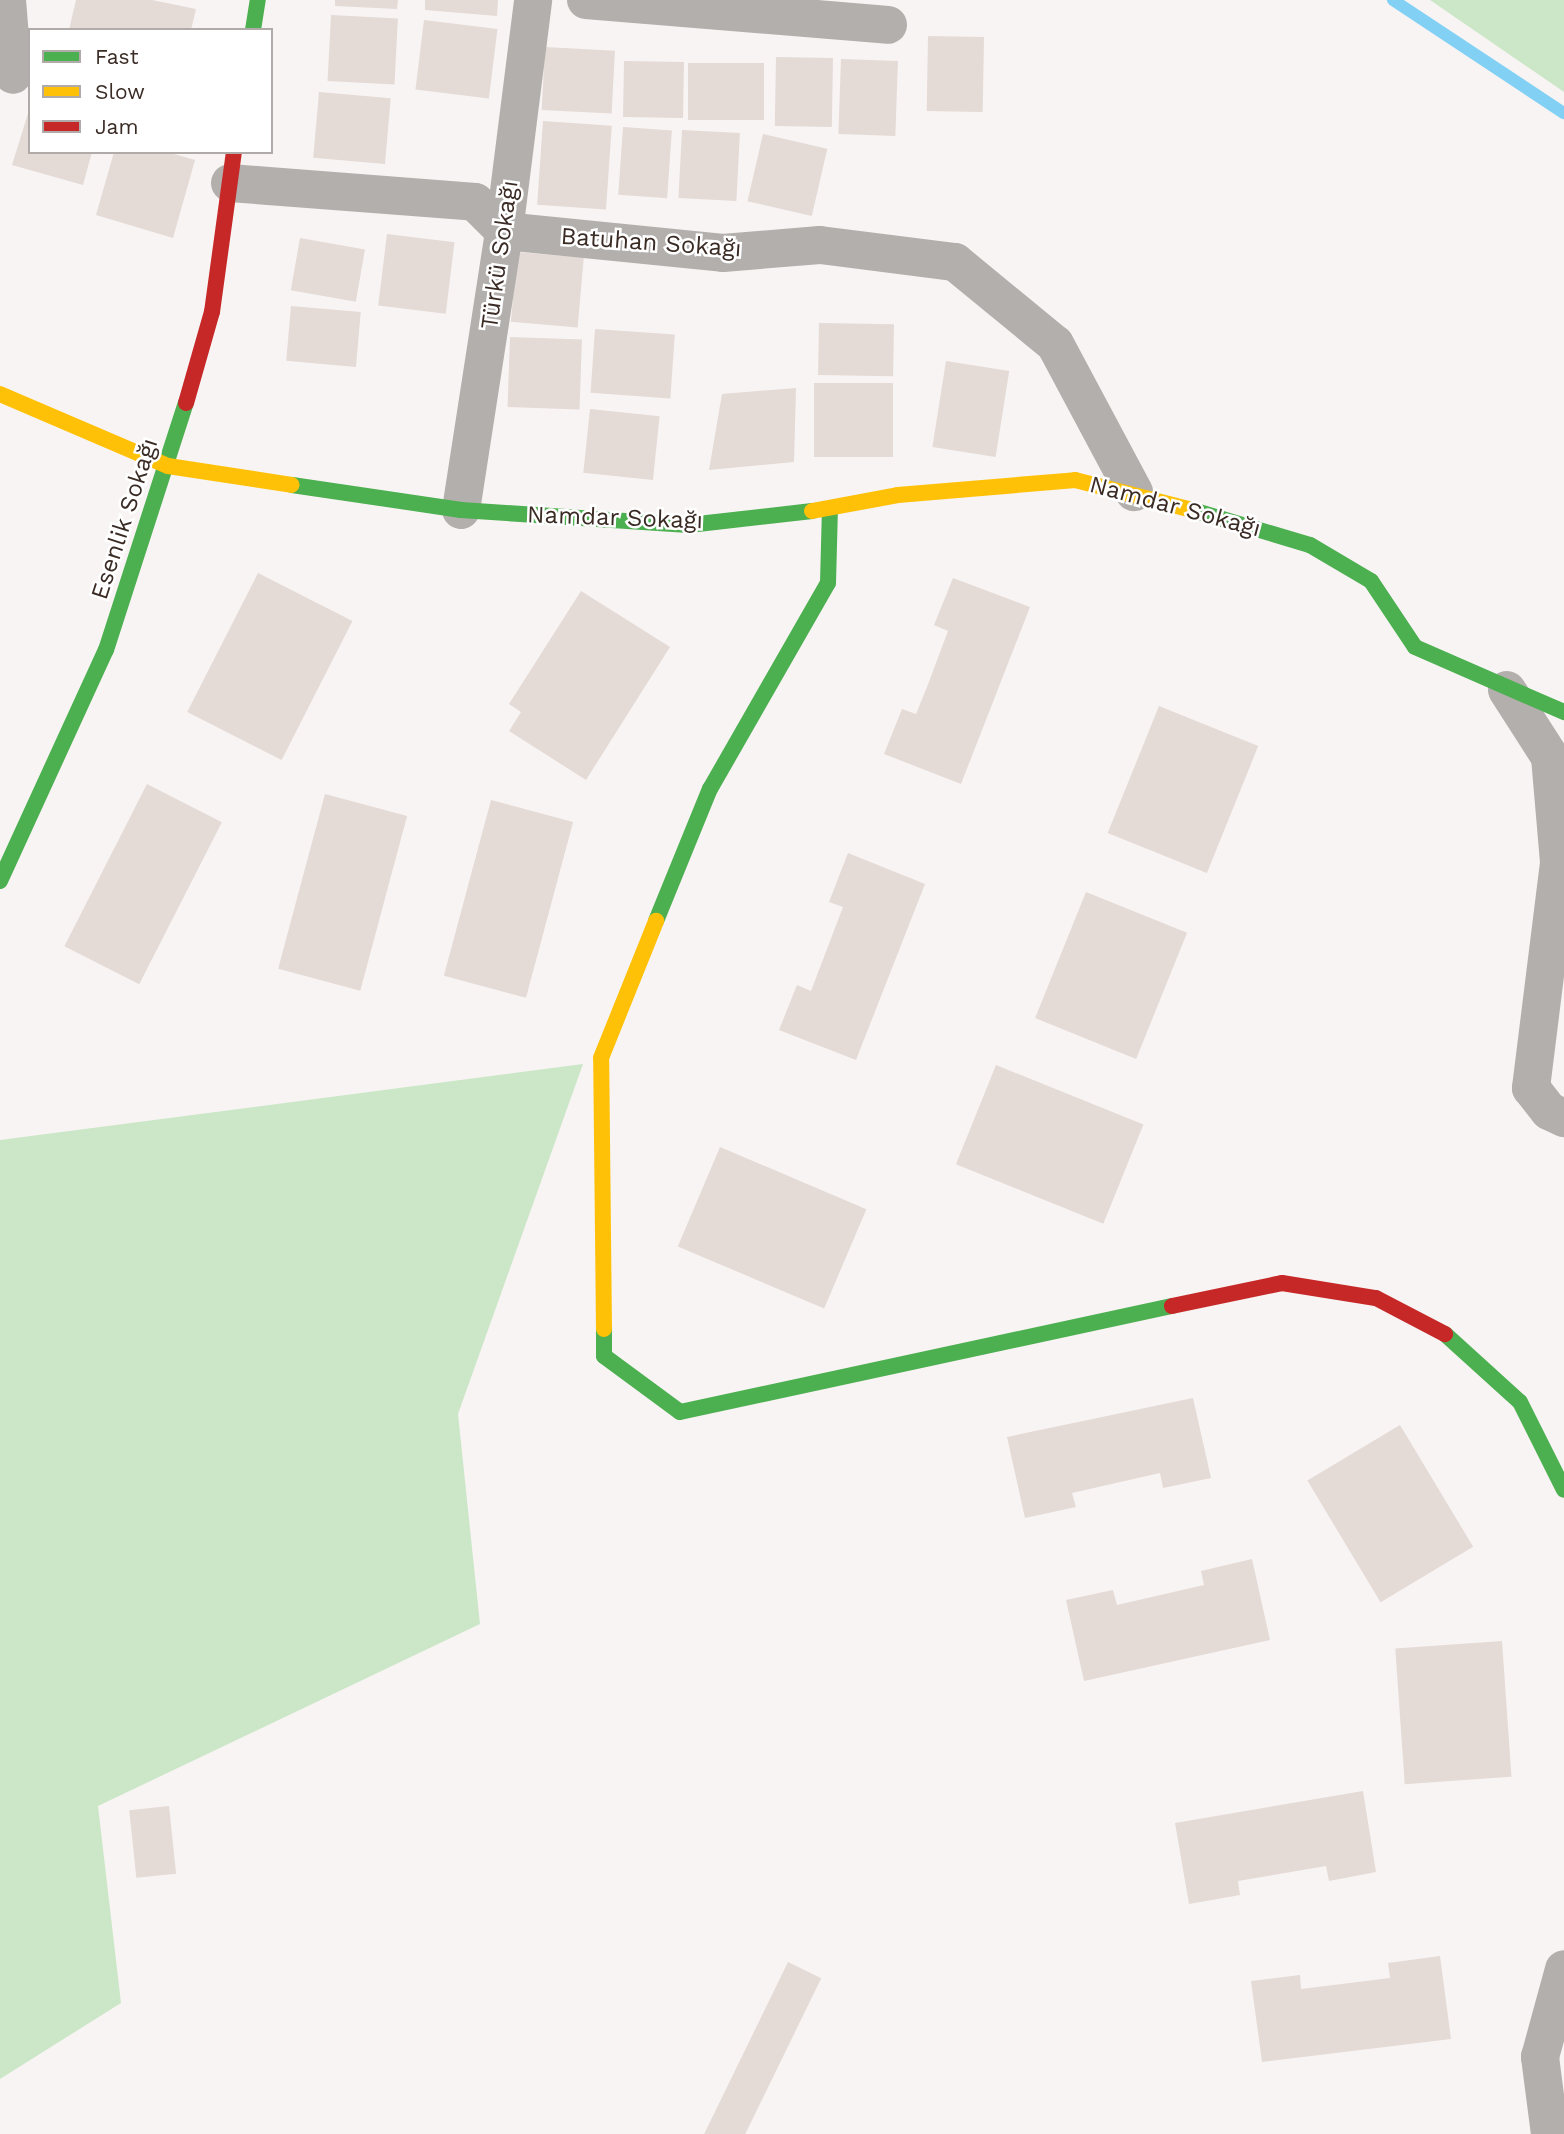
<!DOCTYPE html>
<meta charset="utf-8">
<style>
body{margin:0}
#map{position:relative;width:1564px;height:2134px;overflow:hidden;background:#f8f4f3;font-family:"Work Sans",sans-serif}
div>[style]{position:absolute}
.green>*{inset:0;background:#cce7c8}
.stream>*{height:12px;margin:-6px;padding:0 6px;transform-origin:6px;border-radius:6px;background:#82d1f5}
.building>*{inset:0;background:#e4dad6;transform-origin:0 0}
.street>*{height:38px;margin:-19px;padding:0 19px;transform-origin:19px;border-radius:19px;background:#b2afac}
.fast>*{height:16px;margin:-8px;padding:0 8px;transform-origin:8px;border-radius:8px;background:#4caf50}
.slow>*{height:16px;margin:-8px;padding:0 8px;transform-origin:8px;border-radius:8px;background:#ffc107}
.jam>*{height:16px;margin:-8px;padding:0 8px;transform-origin:8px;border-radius:8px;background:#c62828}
span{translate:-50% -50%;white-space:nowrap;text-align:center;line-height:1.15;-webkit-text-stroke:5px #fff;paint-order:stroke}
.street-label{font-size:24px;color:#3a2b25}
.legend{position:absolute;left:28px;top:28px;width:245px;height:126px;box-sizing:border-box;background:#fff;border:2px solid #b0aaa8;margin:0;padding:9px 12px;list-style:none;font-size:21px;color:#3a2b25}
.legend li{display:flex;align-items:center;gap:14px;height:35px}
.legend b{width:35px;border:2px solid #b0aaa8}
</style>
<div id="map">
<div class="green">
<div style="clip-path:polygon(1430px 0,1564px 0,1564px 92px)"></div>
<div style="clip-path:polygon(583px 1064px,458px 1414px,480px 1624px,98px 1806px,121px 2003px,0 2079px,0 1140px)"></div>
</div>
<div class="stream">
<div style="left:1393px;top:0;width:205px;rotate:33.5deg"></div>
</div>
<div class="building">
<div style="clip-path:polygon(76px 0,152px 0,196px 9px,191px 30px,69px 30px)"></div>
<div style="clip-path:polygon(335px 0,398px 0,397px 9px,335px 6px)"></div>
<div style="clip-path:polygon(425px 0,498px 0,497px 16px,425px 10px)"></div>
<div style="left:331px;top:15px;width:67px;height:66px;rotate:3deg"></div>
<div style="left:424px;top:20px;width:74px;height:70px;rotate:7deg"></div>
<div style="left:928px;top:36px;width:56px;height:75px;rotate:1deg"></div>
<div style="left:545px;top:47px;width:70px;height:63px;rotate:3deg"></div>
<div style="left:776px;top:57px;width:57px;height:69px;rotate:1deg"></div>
<div style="left:841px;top:59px;width:57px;height:75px;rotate:2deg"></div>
<div style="left:624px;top:61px;width:60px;height:56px;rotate:1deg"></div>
<div style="left:688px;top:63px;width:76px;height:57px"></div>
<div style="left:319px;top:92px;width:72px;height:66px;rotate:5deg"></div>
<div style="clip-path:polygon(30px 107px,30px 152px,92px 152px,83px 185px,12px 165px)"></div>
<div style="left:543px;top:121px;width:69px;height:84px;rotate:4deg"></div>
<div style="left:623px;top:127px;width:49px;height:68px;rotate:4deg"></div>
<div style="left:682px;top:130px;width:58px;height:68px;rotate:3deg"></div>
<div style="left:763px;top:134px;width:66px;height:69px;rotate:13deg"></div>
<div style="clip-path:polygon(114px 152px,167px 152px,195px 160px,173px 238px,96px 215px)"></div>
<div style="left:387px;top:234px;width:68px;height:72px;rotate:7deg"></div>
<div style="left:300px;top:238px;width:66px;height:53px;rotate:10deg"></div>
<div style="left:517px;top:252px;width:67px;height:70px;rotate:5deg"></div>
<div style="left:291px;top:306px;width:70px;height:55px;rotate:5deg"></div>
<div style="left:819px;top:323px;width:75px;height:52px;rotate:1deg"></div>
<div style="left:595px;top:329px;width:80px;height:64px;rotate:4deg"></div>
<div style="left:510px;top:337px;width:72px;height:70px;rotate:2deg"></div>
<div style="left:946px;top:361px;width:64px;height:87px;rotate:9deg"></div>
<div style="left:814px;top:383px;width:79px;height:74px"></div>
<div style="clip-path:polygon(796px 388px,794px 462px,709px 470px,722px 394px)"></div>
<div style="left:590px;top:409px;width:70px;height:64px;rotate:6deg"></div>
<div style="left:258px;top:573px;width:106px;height:156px;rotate:27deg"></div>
<div style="clip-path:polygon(953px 578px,1030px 607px,961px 784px,884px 754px,902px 709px,916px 714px,927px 687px,948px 631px,934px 625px)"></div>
<div style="clip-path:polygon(581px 591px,670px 647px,586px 780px,509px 731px,521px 712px,509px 704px)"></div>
<div style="left:1159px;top:706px;width:107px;height:137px;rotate:22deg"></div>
<div style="left:147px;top:784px;width:84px;height:182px;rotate:27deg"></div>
<div style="left:325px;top:794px;width:85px;height:181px;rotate:15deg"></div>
<div style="left:491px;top:800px;width:85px;height:182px;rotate:15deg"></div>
<div style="clip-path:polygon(848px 853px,925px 884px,856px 1060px,779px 1030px,797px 985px,811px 991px,843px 907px,829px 902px)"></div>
<div style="left:1086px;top:892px;width:109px;height:136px;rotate:22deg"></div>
<div style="left:996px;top:1065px;width:159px;height:107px;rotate:22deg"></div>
<div style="left:720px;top:1147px;width:159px;height:108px;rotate:23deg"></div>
<div style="clip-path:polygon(1193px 1398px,1211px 1478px,1163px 1488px,1160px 1473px,1072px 1493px,1076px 1507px,1025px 1518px,1007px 1437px)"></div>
<div style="left:1400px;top:1425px;width:142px;height:108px;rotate:59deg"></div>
<div style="clip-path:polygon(1252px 1559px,1270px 1640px,1084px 1681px,1066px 1600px,1113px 1590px,1117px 1605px,1204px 1585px,1201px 1571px)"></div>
<div style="left:1502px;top:1641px;width:136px;height:107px;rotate:86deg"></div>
<div style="clip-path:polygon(1363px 1791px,1376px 1872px,1329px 1881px,1326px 1866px,1238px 1881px,1240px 1895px,1189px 1904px,1175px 1823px)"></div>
<div style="left:169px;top:1806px;width:68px;height:40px;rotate:84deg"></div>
<div style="clip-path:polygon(1440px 1956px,1451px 2039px,1262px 2062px,1251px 1981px,1300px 1975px,1301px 1989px,1390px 1978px,1388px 1963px)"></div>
<div style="left:788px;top:1962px;width:37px;height:192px;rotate:26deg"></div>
</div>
<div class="street">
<div style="left:7px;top:0;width:75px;rotate:85.4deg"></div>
<div style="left:586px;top:0;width:303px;rotate:4.7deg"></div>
<div style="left:230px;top:183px;width:246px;rotate:4.4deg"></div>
<div style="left:475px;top:202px;width:41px;rotate:45deg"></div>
<div style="left:504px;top:231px;width:220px;rotate:5.7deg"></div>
<div style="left:723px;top:253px;width:97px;rotate:-4.7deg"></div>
<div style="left:820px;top:245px;width:136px;rotate:7.2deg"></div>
<div style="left:955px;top:262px;width:129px;rotate:39.4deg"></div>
<div style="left:1055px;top:344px;width:168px;rotate:61.9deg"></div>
<div style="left:461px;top:510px;width:282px;rotate:-81.2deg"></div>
<div style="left:504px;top:231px;width:233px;rotate:-82.8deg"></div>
<div style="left:1507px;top:690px;width:80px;rotate:57.3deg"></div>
<div style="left:1550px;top:757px;width:106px;rotate:85.1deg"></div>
<div style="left:1559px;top:863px;width:227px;rotate:97.1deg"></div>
<div style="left:1531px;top:1088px;width:29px;rotate:52deg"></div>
<div style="left:1549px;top:1111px;width:17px;rotate:25deg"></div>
<div style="left:1550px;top:2134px;width:78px;rotate:-97.4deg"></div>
<div style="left:1540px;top:2057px;width:91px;rotate:-74.7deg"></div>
</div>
<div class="fast">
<div style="left:253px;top:30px;width:30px;rotate:-81deg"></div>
<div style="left:292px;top:485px;width:171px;rotate:8.4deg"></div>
<div style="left:461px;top:510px;width:228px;rotate:3.8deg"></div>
<div style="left:689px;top:525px;width:124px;rotate:-6.5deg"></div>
<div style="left:1189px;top:509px;width:126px;rotate:16.6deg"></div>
<div style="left:1310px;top:545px;width:71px;rotate:30.5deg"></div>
<div style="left:1371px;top:581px;width:79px;rotate:56.3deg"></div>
<div style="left:1415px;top:647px;width:163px;rotate:23.6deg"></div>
<div style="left:0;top:881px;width:254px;rotate:-65.4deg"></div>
<div style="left:106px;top:650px;width:260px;rotate:-72.1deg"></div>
<div style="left:656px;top:921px;width:143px;rotate:-67.8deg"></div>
<div style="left:710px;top:789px;width:237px;rotate:-60.2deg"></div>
<div style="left:828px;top:583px;width:74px;rotate:-88.5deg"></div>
<div style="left:604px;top:1329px;width:27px;rotate:90deg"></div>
<div style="left:604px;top:1356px;width:94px;rotate:36.4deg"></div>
<div style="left:680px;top:1412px;width:503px;rotate:-12.16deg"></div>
<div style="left:1445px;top:1334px;width:101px;rotate:42.2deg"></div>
<div style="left:1520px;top:1402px;width:98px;rotate:63.4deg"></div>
</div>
<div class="slow">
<div style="left:0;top:394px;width:183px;rotate:23.2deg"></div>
<div style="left:168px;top:466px;width:125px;rotate:8.7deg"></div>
<div style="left:812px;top:511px;width:87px;rotate:-10.5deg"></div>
<div style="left:898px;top:495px;width:178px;rotate:-4.8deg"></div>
<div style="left:1075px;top:480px;width:118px;rotate:14.3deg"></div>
<div style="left:604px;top:1329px;width:271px;rotate:-90.6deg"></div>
<div style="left:601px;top:1058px;width:148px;rotate:-68.1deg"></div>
</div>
<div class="jam">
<div style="left:186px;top:403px;width:95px;rotate:-74.1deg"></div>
<div style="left:212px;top:312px;width:162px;rotate:-82.2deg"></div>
<div style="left:1172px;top:1306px;width:112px;rotate:-11.8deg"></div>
<div style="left:1282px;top:1283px;width:95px;rotate:9.1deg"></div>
<div style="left:1376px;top:1298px;width:78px;rotate:27.6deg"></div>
</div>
<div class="street-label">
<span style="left:651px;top:243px;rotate:4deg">Batuhan Sokağı</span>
<span style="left:500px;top:255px;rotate:-82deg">Türkü Sokağı</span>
<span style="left:1175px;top:507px;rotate:15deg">Namdar Sokağı</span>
<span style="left:615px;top:518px;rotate:2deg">Namdar Sokağı</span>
<span style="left:125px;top:519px;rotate:-72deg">Esenlik Sokağı</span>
</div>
<ul class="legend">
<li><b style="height:9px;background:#4caf50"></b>Fast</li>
<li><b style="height:9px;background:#ffc107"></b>Slow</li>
<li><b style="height:9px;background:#c62828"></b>Jam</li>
</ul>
</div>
